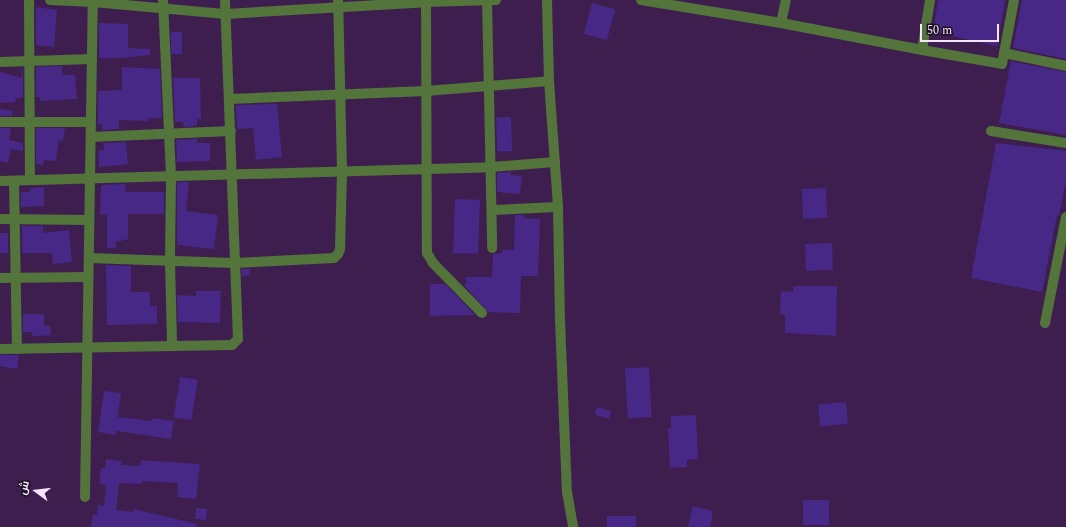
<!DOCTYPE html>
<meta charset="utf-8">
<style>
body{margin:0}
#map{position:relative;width:1066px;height:527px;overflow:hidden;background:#3e1e4e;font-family:Spectral,Cairo,serif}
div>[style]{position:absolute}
.building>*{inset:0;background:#472886;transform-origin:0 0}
.street>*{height:10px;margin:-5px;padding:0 5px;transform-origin:5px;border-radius:5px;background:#53743a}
span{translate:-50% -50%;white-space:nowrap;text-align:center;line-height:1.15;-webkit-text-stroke:3px #1e1025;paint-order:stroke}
.north{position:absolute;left:16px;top:471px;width:40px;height:40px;-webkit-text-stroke:3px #1e1025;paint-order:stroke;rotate:285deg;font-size:11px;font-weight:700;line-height:16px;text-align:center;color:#f5e5fe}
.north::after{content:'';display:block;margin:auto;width:14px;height:18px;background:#f5e5fe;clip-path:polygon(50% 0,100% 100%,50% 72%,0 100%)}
.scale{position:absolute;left:920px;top:24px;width:79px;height:18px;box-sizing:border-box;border:2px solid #f5e5fe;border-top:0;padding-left:5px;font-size:12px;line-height:14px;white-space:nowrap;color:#f5e5fe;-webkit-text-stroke:3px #1e1025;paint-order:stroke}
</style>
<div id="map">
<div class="building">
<div style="clip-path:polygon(938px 0,1005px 0,997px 46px,933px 32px)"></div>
<div style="clip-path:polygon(1022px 0,1066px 0,1066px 59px,1013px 48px)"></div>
<div style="left:592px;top:3px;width:24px;height:32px;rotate:15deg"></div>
<div style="clip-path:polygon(36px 7px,57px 10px,54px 47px,36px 45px)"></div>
<div style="clip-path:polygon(99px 23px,128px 24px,128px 48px,150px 49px,150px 55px,121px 58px,99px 58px)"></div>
<div style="left:171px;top:32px;width:11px;height:22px"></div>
<div style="clip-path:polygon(1011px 61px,1066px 72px,1066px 135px,999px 123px)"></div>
<div style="clip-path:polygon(62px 66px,62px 75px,75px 75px,77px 99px,40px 101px,40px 97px,36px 97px,36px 67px)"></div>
<div style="clip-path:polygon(122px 67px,160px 69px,162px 118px,148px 118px,148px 121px,119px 120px,119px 129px,102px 130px,102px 124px,98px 124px,98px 91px,122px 90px)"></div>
<div style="clip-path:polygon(22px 68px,23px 68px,23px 98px,16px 98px,15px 102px,0 103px,0 72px,22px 78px)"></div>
<div style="clip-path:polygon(173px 78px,200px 78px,201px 119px,197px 119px,197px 126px,184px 127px,183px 122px,175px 122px)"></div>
<div style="clip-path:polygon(277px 104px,282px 157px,256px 160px,253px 128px,237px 129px,236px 105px)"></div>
<div style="clip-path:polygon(0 109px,13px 111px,12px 116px,0 116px)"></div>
<div style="left:511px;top:117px;width:34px;height:15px;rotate:88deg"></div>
<div style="clip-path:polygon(0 128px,11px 128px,9px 140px,23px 143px,23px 151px,11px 149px,8px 163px,0 161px)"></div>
<div style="clip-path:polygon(36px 128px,65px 128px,63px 141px,59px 140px,56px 161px,44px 160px,43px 165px,36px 164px)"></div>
<div style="clip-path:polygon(197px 139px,197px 143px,210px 143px,210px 161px,177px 162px,176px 140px)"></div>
<div style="clip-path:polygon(126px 142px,128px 164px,99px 167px,98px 151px,104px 150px,103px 143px)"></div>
<div style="clip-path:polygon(996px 143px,1066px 151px,1066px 181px,1059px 216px,1057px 215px,1042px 292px,971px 278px)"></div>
<div style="clip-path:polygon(511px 172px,511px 175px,522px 176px,520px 194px,497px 192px,497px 173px)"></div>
<div style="clip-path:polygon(177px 182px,189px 182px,186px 211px,218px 215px,214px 249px,177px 245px)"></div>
<div style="clip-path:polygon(126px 184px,125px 192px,164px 192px,164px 217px,163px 214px,128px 214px,128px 239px,116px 242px,116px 248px,107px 248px,107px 215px,100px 214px,101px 185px)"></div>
<div style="clip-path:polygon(44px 187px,44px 206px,21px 207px,21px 192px,30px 192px,30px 188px)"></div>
<div style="left:826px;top:188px;width:30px;height:24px;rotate:88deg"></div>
<div style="left:455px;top:199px;width:25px;height:54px;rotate:2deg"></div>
<div style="clip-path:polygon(515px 215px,524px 215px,524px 218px,540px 219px,538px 276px,521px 276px,520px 313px,488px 312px,463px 284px,466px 284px,466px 277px,492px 277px,493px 254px,502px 253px,502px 250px,514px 250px)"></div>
<div style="clip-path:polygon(22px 226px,43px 226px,43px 233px,69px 230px,72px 262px,53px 264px,52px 253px,22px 253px)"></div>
<div style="left:0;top:233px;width:8px;height:20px"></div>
<div style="left:832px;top:243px;width:27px;height:27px;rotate:88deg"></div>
<div style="clip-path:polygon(106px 265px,131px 266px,131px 292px,150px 292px,150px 306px,157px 306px,157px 324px,107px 325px)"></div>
<div style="clip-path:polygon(242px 269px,250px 269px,250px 275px,242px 276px)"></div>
<div style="clip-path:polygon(430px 284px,445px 284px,475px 315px,430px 316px)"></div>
<div style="clip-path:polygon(793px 286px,837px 286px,836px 336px,785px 333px,785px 315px,780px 314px,781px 291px,793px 292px)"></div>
<div style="clip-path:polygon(196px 291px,221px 291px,220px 323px,178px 322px,177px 295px,196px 296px)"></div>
<div style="clip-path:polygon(23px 314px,44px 314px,44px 326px,50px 326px,51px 335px,32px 336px,32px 332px,23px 332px)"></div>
<div style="clip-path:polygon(0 355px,19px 355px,17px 369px,0 366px)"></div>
<div style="left:649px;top:367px;width:50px;height:24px;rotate:87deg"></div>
<div style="left:180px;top:377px;width:18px;height:41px;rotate:9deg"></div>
<div style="clip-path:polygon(104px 391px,121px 393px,118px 417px,152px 421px,152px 418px,174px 421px,171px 439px,116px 431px,115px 435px,98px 432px)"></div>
<div style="left:846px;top:402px;width:22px;height:28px;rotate:85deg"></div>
<div style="left:597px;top:407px;width:15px;height:8px;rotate:16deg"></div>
<div style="clip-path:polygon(696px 415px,698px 459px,687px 460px,687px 467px,670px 468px,668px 428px,671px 428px,671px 416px)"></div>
<div style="clip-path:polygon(106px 459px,121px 461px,121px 465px,140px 466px,141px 460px,200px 464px,196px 499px,177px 497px,178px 483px,142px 481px,142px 484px,119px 483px,116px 510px,133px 512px,134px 509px,197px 524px,197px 527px,91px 527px,93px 514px,97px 515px,98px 505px,104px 506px,106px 485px,99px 484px,101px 468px,105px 468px)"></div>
<div style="left:829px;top:500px;width:25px;height:26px;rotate:90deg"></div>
<div style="clip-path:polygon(693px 506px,713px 511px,710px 527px,688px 527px)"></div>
<div style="left:196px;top:508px;width:11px;height:11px;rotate:5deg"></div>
<div style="left:607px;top:516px;width:29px;height:11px"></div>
</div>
<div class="street">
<div style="left:29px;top:0;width:180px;rotate:89.7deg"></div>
<div style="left:50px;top:0;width:43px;rotate:2.7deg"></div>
<div style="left:93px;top:2px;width:134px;rotate:5.2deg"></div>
<div style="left:226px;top:14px;width:200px;rotate:-3.4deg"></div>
<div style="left:426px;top:2px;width:70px;rotate:-1.6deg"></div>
<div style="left:163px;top:0;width:177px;rotate:87.4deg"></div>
<div style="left:171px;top:177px;width:84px;rotate:90.7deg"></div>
<div style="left:170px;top:261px;width:84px;rotate:88.6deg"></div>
<div style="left:426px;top:0;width:253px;rotate:89.8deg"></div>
<div style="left:427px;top:253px;width:12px;rotate:59deg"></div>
<div style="left:433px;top:263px;width:70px;rotate:45.6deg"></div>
<div style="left:487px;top:0;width:248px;rotate:88.8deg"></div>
<div style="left:547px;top:0;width:81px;rotate:88.6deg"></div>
<div style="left:549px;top:81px;width:126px;rotate:85.9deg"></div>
<div style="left:558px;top:207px;width:113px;rotate:89deg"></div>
<div style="left:560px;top:320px;width:172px;rotate:87.7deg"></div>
<div style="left:567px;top:492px;width:36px;rotate:80deg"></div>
<div style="left:641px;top:0;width:142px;rotate:9.3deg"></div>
<div style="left:781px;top:23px;width:144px;rotate:10.8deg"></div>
<div style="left:922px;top:50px;width:51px;rotate:-80.9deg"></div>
<div style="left:781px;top:23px;width:24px;rotate:-78deg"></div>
<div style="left:922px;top:50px;width:81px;rotate:9.9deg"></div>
<div style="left:1002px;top:64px;width:65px;rotate:-79.4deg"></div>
<div style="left:1004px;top:53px;width:63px;rotate:11.8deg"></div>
<div style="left:0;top:62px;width:92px;rotate:-1.9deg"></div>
<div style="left:229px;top:99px;width:197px;rotate:-2.3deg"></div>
<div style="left:426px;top:91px;width:123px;rotate:-4.6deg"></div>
<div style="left:0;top:122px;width:91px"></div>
<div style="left:991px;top:131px;width:76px;rotate:9.1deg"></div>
<div style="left:91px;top:137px;width:140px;rotate:-2.5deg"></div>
<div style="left:0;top:181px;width:492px;rotate:-1.6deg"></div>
<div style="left:492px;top:167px;width:63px;rotate:-4.5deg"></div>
<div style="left:14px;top:181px;width:168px;rotate:89deg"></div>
<div style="left:493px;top:210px;width:65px;rotate:-2.6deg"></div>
<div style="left:0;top:219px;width:89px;rotate:0.6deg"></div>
<div style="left:89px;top:258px;width:145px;rotate:2deg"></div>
<div style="left:234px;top:263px;width:100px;rotate:-2.9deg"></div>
<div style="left:334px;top:258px;width:6px;rotate:-45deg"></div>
<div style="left:338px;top:254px;width:5px;rotate:-68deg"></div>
<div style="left:340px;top:249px;width:78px;rotate:-88.5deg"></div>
<div style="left:342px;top:171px;width:171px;rotate:-91.3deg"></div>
<div style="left:0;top:278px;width:88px;rotate:-0.7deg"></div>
<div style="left:1045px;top:323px;width:108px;rotate:-78.8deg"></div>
<div style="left:0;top:349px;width:232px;rotate:-1deg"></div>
<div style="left:232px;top:345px;width:8px;rotate:-45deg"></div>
<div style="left:238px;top:339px;width:339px;rotate:-92.2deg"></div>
<div style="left:85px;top:497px;width:497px;rotate:-89.1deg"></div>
</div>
<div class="north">ش</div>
<div class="scale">50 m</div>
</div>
